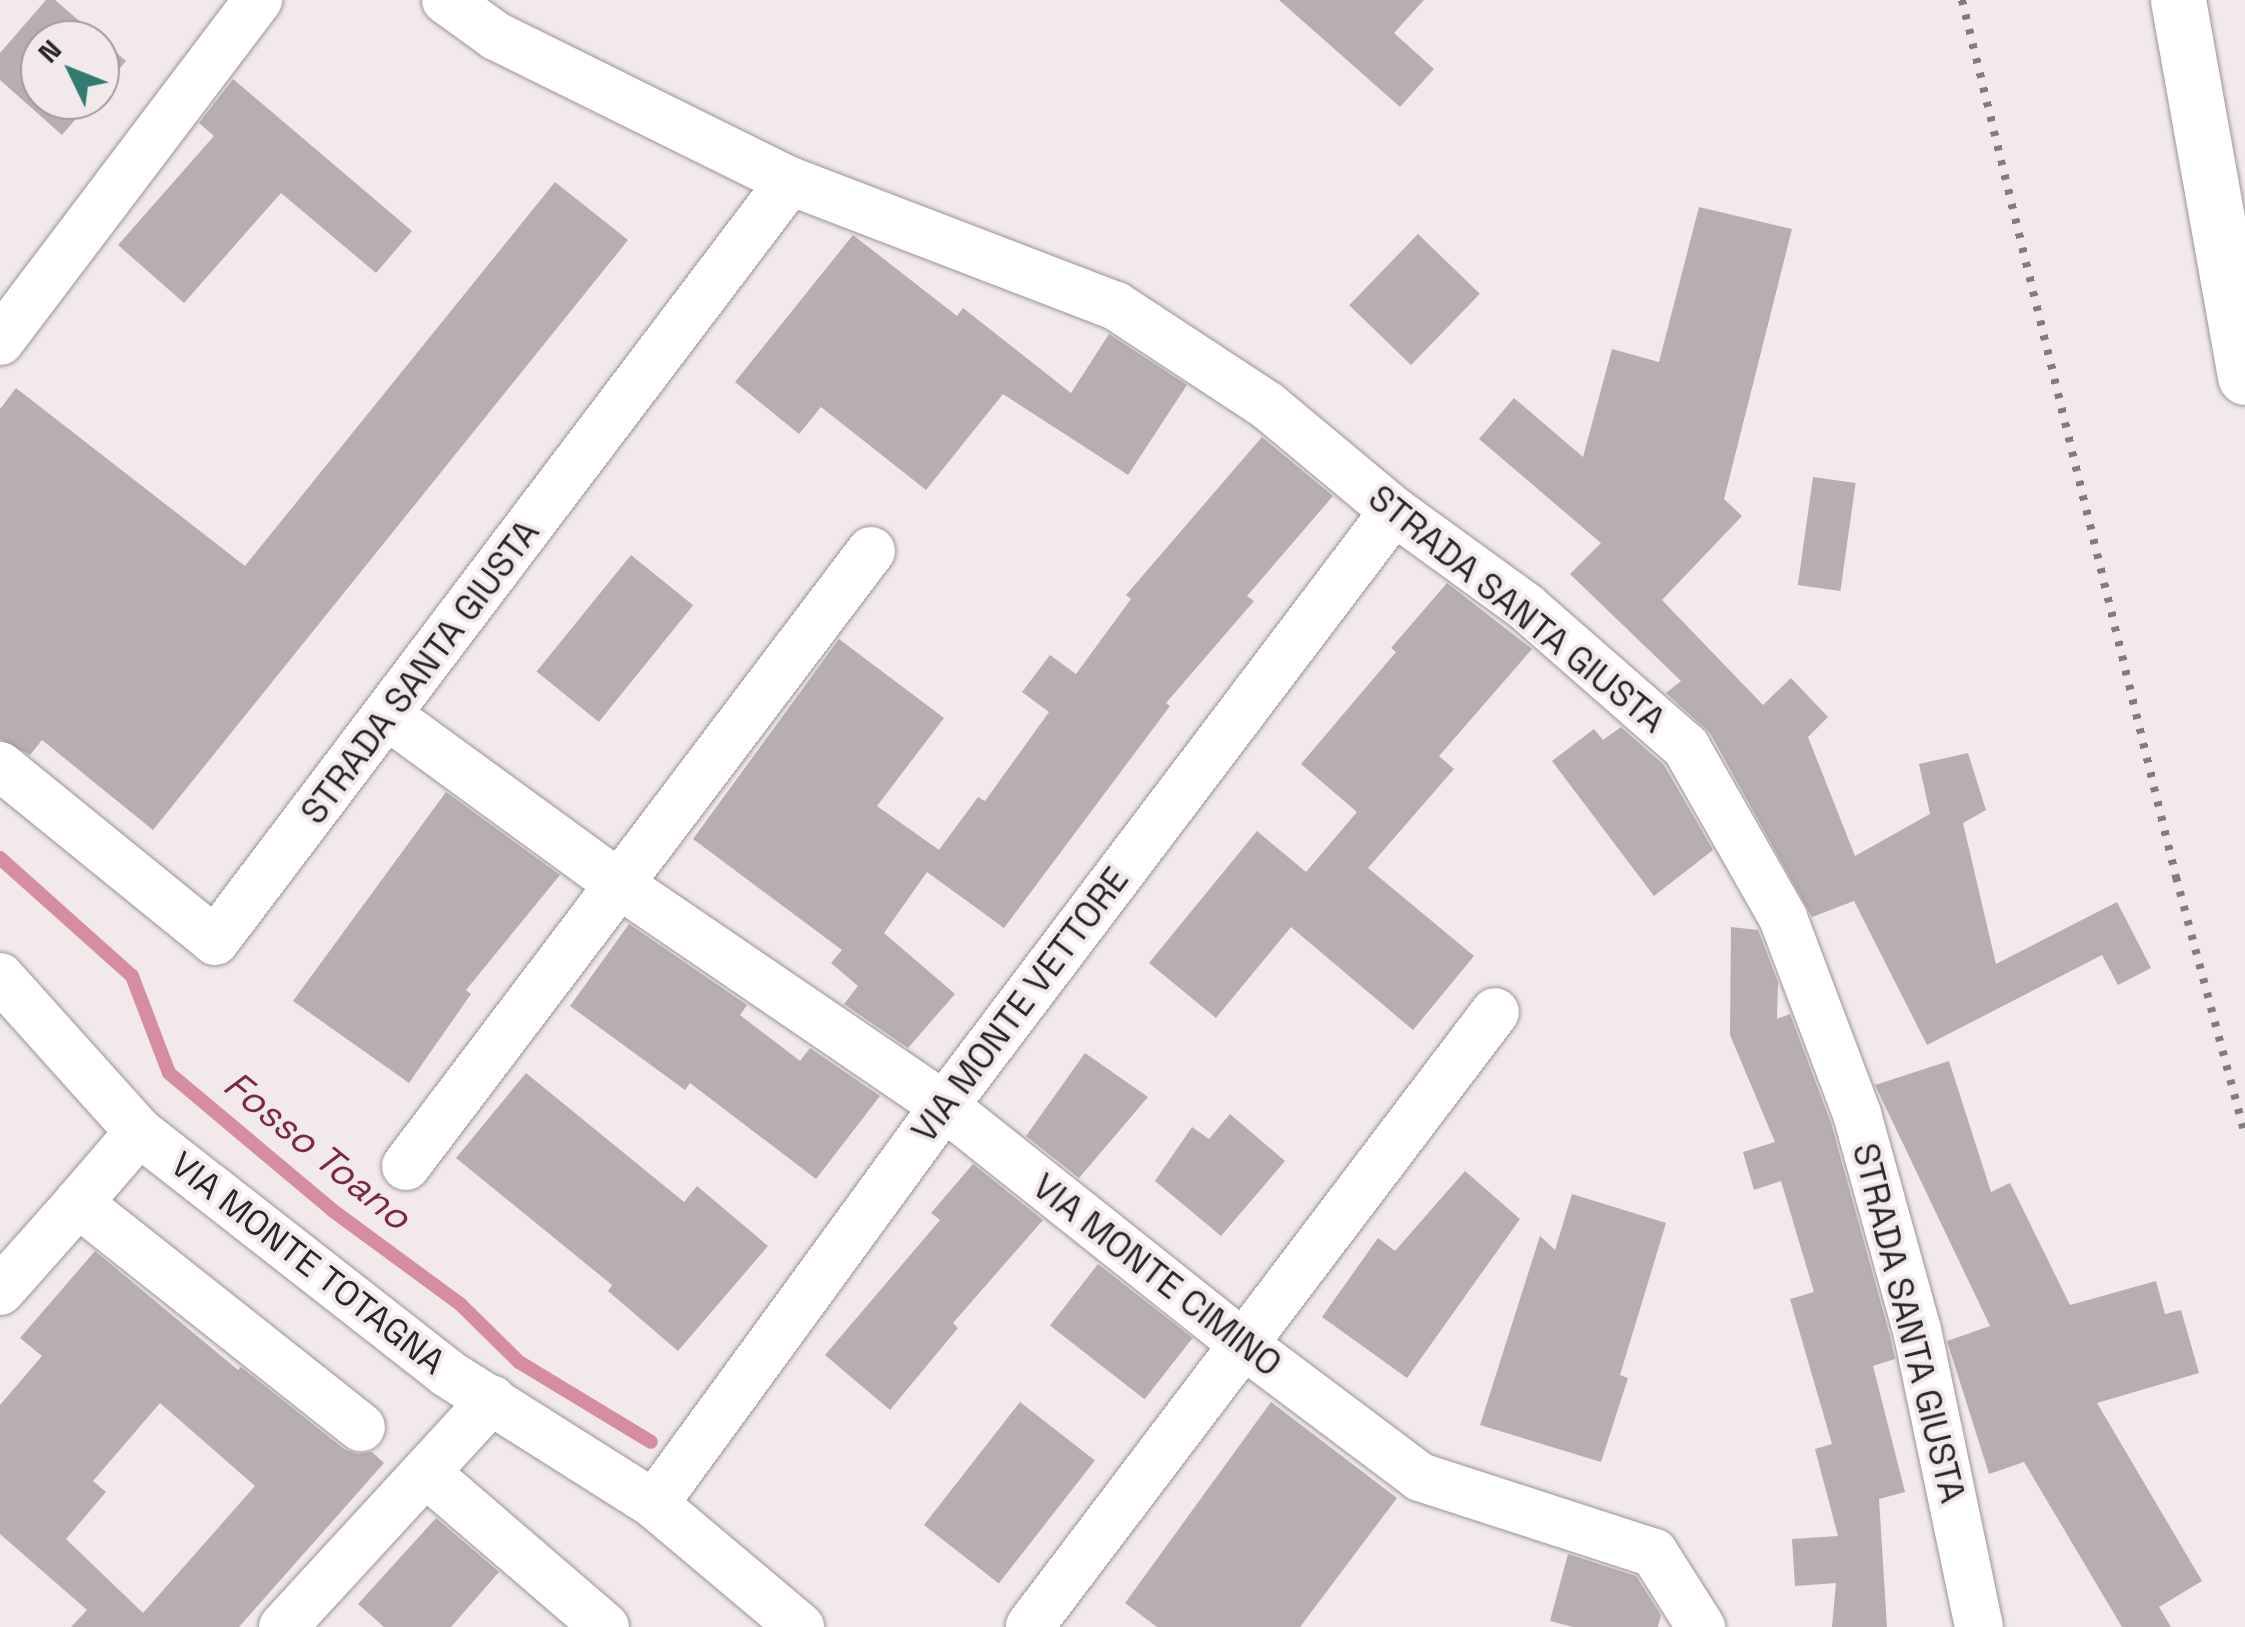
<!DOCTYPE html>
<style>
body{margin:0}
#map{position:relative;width:2245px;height:1627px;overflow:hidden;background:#f2e9eb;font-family:"Space Grotesk",sans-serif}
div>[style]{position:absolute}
.stream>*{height:14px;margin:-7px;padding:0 7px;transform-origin:7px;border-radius:7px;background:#d68da0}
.building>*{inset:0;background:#b6aeb0;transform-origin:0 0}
.roads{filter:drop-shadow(0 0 2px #9c9496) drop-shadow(0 0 2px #9c9496)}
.minor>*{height:48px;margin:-24px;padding:0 24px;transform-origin:24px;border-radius:24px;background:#fff}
.major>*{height:55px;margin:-27.5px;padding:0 27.5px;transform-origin:27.5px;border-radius:27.5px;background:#fff}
.rail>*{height:8px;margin-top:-4px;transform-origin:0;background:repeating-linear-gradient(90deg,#827c7d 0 5px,transparent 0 15px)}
span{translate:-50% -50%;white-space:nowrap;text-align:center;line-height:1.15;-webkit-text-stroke:8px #f2e9eb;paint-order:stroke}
.street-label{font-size:35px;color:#292626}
.water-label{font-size:38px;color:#7d2745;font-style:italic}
.north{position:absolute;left:20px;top:20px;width:100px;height:100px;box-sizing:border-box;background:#f2e9eb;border:2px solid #a29b9c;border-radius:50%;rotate:313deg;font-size:28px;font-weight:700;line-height:40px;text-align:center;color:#292626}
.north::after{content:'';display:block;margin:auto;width:35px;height:45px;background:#337a71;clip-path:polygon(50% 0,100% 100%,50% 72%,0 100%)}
</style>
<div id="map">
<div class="stream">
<div style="left:0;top:858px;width:177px;rotate:41.8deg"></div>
<div style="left:132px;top:976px;width:104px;rotate:69.1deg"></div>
<div style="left:169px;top:1073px;width:213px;rotate:40deg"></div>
<div style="left:332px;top:1210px;width:159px;rotate:36.3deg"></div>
<div style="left:460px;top:1304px;width:83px;rotate:44.5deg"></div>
<div style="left:519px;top:1362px;width:154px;rotate:31.2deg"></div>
</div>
<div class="building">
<div style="clip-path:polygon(46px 0,55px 0,126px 61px,100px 91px,100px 40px,40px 40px,40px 100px,92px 100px,62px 135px,0 80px,0 53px)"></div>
<div style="clip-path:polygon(1279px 0,1424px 0,1394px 33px,1434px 69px,1400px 107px)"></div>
<div style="clip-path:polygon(233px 79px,412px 231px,376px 273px,281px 193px,184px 303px,118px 245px,214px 136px,199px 123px)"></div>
<div style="clip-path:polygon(555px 182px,628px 240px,153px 830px,42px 740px,30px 755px,0 739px,0 409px,16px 388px,245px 566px)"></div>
<div style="clip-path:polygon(1699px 207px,1792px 229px,1724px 499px,1742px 516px,1662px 600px,1763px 705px,1791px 678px,1828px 717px,1808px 737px,1855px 856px,1930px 814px,1919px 764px,1968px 753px,1986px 810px,1963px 823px,1996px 964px,2117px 902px,2151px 968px,2118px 985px,2102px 955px,1927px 1045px,1854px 901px,1812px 917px,1710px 733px,1666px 693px,1681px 681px,1570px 574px,1601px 543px,1479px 439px,1514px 398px,1583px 457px,1612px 349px,1659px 362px)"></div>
<div style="left:1418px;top:234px;width:86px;height:99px;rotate:44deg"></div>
<div style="clip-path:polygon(853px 235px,957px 316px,963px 308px,1071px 393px,1109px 334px,1187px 385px,1128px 475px,1003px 394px,926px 490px,821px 407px,799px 434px,735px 382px)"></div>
<div style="clip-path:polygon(1262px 437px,1333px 496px,1247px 596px,1254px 601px,1166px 703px,1170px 706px,1004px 928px,927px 872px,884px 933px,955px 994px,908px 1048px,844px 1004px,858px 986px,831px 963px,842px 950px,693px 839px,839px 639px,944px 718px,877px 806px,939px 850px,978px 797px,985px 801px,1049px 712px,1022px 692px,1050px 655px,1076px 674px,1131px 599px,1126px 595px)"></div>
<div style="left:1813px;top:477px;width:43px;height:109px;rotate:8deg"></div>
<div style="left:631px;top:555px;width:80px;height:150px;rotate:39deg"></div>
<div style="clip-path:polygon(1447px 583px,1532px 649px,1439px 756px,1454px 769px,1368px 868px,1474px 956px,1413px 1030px,1291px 927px,1216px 1018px,1149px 963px,1257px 831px,1306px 872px,1357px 812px,1301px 764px,1396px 652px,1391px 648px)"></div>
<div style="clip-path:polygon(1621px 727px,1664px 765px,1713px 850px,1654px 896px,1552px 761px,1594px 729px,1603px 740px)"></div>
<div style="clip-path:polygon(446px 792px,560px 875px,466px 990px,471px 994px,409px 1083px,293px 1001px)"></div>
<div style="clip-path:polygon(629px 924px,747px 1005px,740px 1015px,800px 1061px,810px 1048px,880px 1096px,816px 1179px,690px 1083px,685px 1090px,570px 1006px)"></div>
<div style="clip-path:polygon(1731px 927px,1758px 930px,1778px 982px,1777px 1019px,1790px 1014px,1831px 1123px,1890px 1336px,1895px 1359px,1873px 1366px,1905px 1492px,1879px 1499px,1887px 1627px,1832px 1627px,1836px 1583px,1795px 1586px,1792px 1539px,1838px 1536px,1815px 1449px,1832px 1444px,1790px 1299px,1814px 1292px,1781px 1181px,1754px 1190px,1743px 1152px,1775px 1142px,1730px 1035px)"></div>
<div style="clip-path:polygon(1085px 1053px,1148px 1097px,1079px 1178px,1026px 1136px)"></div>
<div style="clip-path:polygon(1949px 1061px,1991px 1192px,2010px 1183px,2070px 1305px,2156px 1281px,2165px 1314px,2181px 1310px,2199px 1373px,2097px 1403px,2202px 1581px,2159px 1607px,2171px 1627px,2122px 1627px,2024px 1462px,1989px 1474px,1947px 1341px,1990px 1326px,1875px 1085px)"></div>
<div style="clip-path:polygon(526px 1073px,684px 1202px,697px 1186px,768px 1246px,678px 1351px,608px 1291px,612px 1285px,456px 1158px)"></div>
<div style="clip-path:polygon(1230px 1114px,1285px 1161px,1221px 1236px,1155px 1181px,1192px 1127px,1209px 1139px)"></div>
<div style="clip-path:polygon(973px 1164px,1043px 1220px,953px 1323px,958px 1328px,890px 1410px,825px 1355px,940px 1220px,931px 1213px)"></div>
<div style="clip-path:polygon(1465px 1171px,1520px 1219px,1407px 1378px,1322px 1317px,1378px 1238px,1395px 1251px)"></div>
<div style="clip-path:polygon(1572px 1194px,1666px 1223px,1620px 1375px,1628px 1378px,1601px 1462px,1480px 1425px,1540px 1236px,1555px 1250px)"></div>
<div style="clip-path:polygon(evenodd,95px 1251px,238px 1370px,241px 1367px,344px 1449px,358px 1454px,372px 1452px,384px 1463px,239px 1627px,71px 1627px,87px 1610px,0 1534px,0 1405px,42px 1356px,20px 1338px,95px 1251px,160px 1403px,255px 1486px,143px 1613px,66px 1539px,106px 1492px,93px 1481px,160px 1403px)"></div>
<div style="left:1098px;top:1264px;width:120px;height:78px;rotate:38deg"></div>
<div style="left:1020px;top:1402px;width:95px;height:156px;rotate:38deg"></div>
<div style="clip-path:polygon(1271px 1402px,1397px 1498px,1300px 1627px,1157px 1627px,1125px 1603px)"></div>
<div style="clip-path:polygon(436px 1518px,499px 1572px,451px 1627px,384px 1627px,358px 1604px)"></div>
<div style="clip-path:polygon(1568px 1554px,1636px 1576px,1661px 1615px,1658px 1627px,1573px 1627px,1550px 1621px)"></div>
</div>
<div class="roads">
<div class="minor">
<div style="left:446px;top:0;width:62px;rotate:35.8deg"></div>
<div style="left:496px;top:36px;width:328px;rotate:26.3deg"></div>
<div style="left:790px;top:181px;width:349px;rotate:21deg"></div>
<div style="left:1116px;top:306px;width:182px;rotate:33.3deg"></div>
<div style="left:1268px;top:406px;width:164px;rotate:39.8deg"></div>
<div style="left:1394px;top:511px;width:163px;rotate:36deg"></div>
<div style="left:1526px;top:607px;width:213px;rotate:41.2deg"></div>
<div style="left:1686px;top:747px;width:197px;rotate:60.4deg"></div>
<div style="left:1783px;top:918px;width:210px;rotate:69.3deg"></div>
<div style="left:1857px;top:1114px;width:224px;rotate:74.5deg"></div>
<div style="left:1917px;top:1330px;width:303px;rotate:78.2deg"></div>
<div style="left:0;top:341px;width:428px;rotate:-52.9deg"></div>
<div style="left:387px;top:715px;width:287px;rotate:36.1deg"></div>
<div style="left:619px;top:884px;width:394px;rotate:34.3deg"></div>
<div style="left:944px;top:1106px;width:382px;rotate:38.5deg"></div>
<div style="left:1243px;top:1344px;width:221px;rotate:36.9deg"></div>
<div style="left:1420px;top:1477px;width:246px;rotate:18deg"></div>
<div style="left:1654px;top:1553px;width:88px;rotate:57.6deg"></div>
<div style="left:0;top:766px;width:277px;rotate:39.1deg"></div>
<div style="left:215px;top:941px;width:953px;rotate:-52.89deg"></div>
<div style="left:0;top:977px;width:208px;rotate:48.1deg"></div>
<div style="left:139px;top:1132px;width:391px;rotate:38deg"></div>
<div style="left:447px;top:1373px;width:245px;rotate:32.3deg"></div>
<div style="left:654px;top:1504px;width:191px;rotate:40.1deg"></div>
<div style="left:406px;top:1166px;width:771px;rotate:-52.91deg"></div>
<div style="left:78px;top:1203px;width:94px;rotate:-49.3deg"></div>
<div style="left:0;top:1291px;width:118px;rotate:-48.4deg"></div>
<div style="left:78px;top:1203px;width:361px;rotate:38.4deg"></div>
<div style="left:426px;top:1473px;width:236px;rotate:40.7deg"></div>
<div style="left:654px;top:1504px;width:492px;rotate:-53.9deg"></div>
<div style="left:944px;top:1106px;width:746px;rotate:-52.9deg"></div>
<div style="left:1030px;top:1626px;width:770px;rotate:-52.86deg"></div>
<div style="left:283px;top:1627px;width:309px;rotate:-47.4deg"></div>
</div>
<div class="major">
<div style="left:2178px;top:0;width:383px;rotate:79.9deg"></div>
</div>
</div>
<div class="rail">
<div style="left:1962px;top:0;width:903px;rotate:76.29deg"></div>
<div style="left:2176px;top:877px;width:267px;rotate:75deg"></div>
</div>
<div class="street-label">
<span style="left:1517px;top:609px;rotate:39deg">STRADA SANTA GIUSTA</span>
<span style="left:420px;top:672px;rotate:-53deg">STRADA SANTA GIUSTA</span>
<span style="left:1020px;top:1005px;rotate:-53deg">VIA MONTE VETTORE</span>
<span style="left:308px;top:1263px;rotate:38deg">VIA MONTE TOTAGNA</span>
<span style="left:1157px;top:1275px;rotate:38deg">VIA MONTE CIMINO</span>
<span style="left:1909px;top:1323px;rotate:76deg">STRADA SANTA GIUSTA</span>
</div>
<div class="water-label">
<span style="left:317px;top:1151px;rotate:39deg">Fosso Toano</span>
</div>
<div class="north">N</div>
</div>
